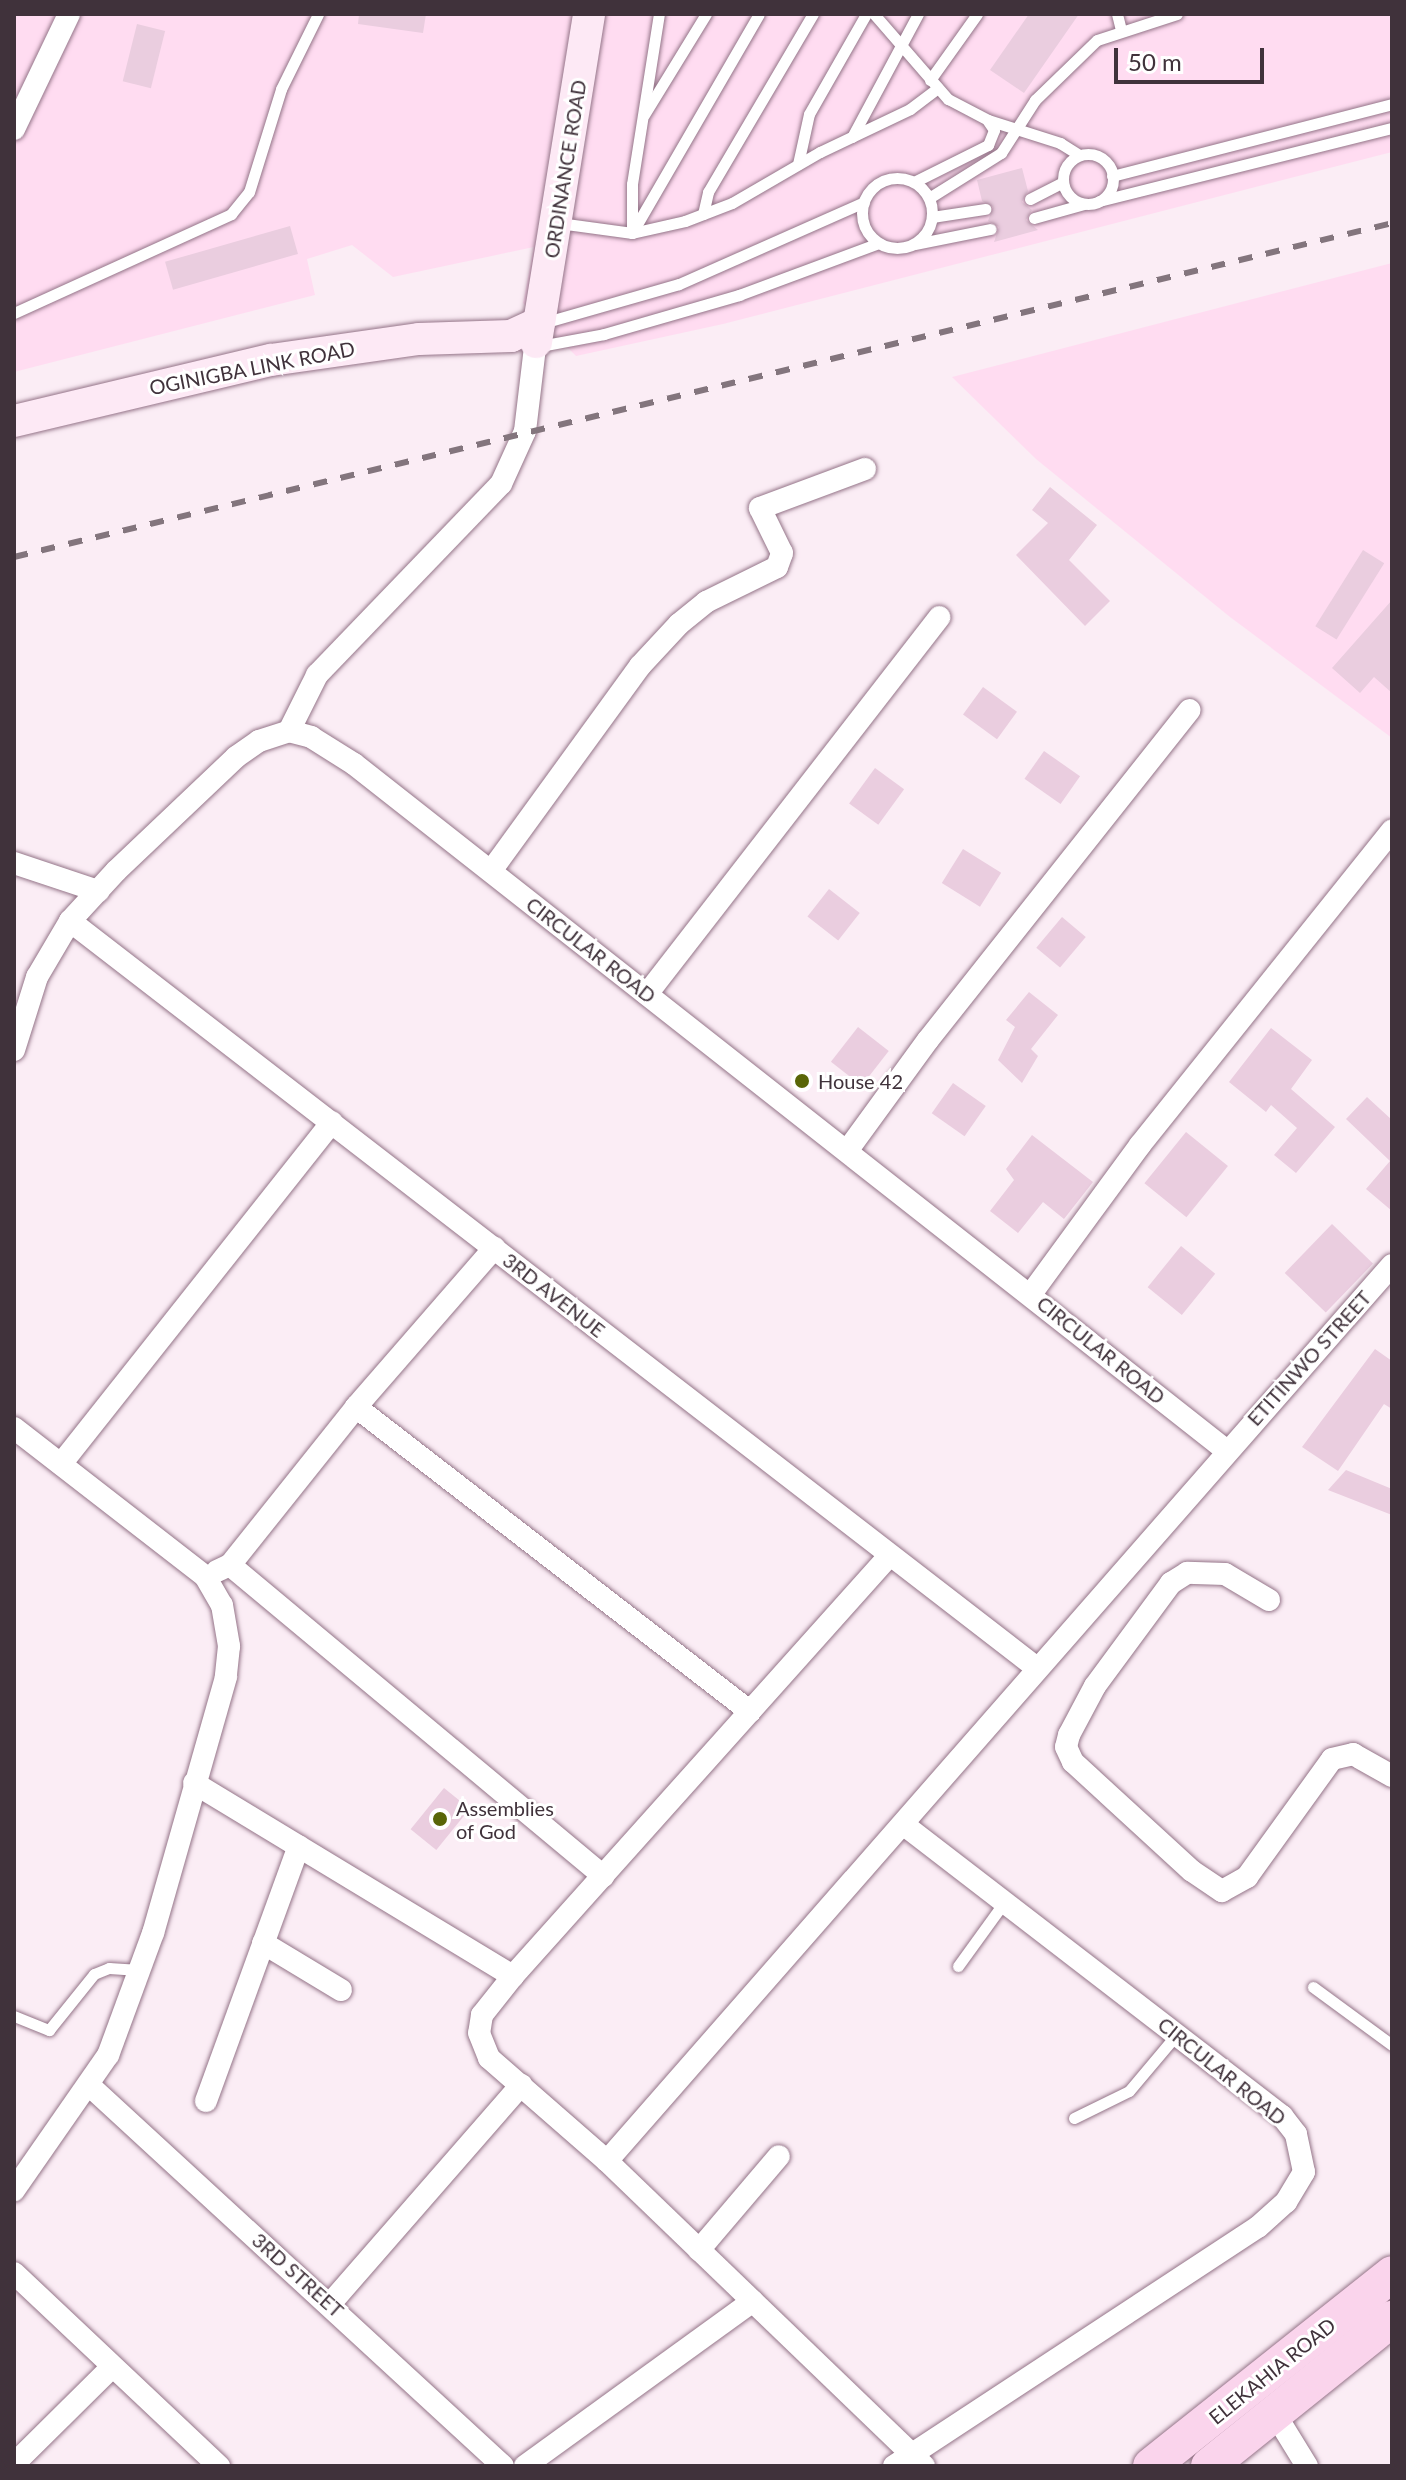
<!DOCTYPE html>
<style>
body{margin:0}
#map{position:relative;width:1406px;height:2480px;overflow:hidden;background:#fbedf5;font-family:Lato,sans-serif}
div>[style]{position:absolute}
.built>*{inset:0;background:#ffdcf1}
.building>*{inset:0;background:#eacddf;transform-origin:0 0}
.roads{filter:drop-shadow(0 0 2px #947488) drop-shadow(0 0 2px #947488)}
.lane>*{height:11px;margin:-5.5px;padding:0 5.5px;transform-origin:5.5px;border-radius:5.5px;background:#fff}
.lane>.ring{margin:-5.5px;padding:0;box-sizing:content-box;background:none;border:11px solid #fff;border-radius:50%}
.street>*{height:22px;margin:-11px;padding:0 11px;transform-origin:11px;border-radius:11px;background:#fff}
.secondary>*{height:32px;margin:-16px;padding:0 16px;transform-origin:16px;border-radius:16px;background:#fde9f5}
.primary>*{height:36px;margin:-18px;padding:0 18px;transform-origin:18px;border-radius:18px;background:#fad4ec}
.rail>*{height:6px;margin-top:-3px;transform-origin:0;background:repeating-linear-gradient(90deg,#83757d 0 14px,transparent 0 28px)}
.dots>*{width:22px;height:22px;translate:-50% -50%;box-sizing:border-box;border:4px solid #fff;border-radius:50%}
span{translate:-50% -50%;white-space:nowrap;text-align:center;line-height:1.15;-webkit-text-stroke:6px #fff;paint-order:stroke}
.street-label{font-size:20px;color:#40323b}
.poi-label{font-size:20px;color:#40323b}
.left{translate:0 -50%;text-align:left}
.frame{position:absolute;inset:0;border:16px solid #40323b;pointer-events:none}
.scale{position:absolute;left:1114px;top:48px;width:150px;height:36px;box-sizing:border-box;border:4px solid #40323b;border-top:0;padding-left:10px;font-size:24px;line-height:28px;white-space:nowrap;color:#40323b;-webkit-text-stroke:6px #fff;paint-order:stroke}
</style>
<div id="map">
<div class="built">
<div style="clip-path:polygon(14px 14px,1392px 14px,1392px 152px,723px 324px,576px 356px,523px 303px,534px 247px,393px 277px,352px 245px,307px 259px,315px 295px,14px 372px)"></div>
<div style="clip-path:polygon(1392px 263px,1392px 738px,1230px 617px,1036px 459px,952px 377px)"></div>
</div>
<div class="building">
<div style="clip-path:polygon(359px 14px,426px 14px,423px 33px,358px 24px)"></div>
<div style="clip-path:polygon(1029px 14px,1079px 14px,1024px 93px,990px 70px)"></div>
<div style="left:137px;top:24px;width:29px;height:59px;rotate:14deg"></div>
<div style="clip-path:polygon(1022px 168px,1028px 191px,1022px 202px,1032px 210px,1026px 220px,1038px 230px,994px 242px,999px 227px,988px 221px,993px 207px,982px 201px,977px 180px)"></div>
<div style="left:290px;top:226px;width:29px;height:130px;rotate:74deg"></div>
<div style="clip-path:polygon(1050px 487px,1097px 525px,1069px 560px,1110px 601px,1085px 626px,1016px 555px,1048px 523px,1032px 510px)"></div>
<div style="left:1363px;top:550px;width:25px;height:90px;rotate:32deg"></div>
<div style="clip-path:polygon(1392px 600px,1392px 693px,1374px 677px,1360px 693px,1332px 668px)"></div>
<div style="left:983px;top:687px;width:42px;height:34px;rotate:36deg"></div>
<div style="left:1044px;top:751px;width:44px;height:34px;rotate:35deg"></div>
<div style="left:875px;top:768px;width:36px;height:44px;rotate:36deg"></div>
<div style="left:963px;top:849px;width:45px;height:40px;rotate:32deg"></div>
<div style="left:829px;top:889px;width:39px;height:35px;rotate:38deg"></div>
<div style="left:1062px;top:917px;width:31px;height:40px;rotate:40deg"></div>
<div style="clip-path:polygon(1029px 992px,1058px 1015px,1031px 1049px,1038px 1056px,1022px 1083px,998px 1060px,1015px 1027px,1006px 1020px)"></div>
<div style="left:858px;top:1027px;width:39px;height:44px;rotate:38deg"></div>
<div style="clip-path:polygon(1271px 1028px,1312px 1060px,1291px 1089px,1335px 1127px,1296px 1173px,1274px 1155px,1297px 1128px,1271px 1105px,1266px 1112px,1229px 1082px)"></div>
<div style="left:953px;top:1083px;width:40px;height:37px;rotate:35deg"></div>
<div style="clip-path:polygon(1367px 1097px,1392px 1120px,1392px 1211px,1366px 1189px,1390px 1161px,1346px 1119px)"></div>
<div style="left:1186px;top:1132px;width:54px;height:66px;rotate:39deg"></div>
<div style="clip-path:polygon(1032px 1135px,1093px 1182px,1064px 1219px,1043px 1202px,1018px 1233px,990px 1211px,1014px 1180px,1006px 1169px)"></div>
<div style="left:1332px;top:1224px;width:57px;height:68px;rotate:44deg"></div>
<div style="left:1181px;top:1246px;width:44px;height:53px;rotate:39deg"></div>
<div style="clip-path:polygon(1375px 1349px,1392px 1361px,1392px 1409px,1384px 1404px,1338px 1471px,1302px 1447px)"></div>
<div style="clip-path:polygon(1346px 1470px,1392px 1489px,1392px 1515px,1328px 1490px)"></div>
<div style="left:444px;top:1788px;width:33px;height:53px;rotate:39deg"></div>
</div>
<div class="roads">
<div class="lane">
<div style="left:874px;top:14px;width:113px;rotate:49deg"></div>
<div style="left:948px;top:99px;width:45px;rotate:27.7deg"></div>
<div style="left:988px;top:120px;width:76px;rotate:17.7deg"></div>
<div style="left:1060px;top:143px;width:22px;rotate:32deg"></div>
<div style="left:1117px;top:14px;width:16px;rotate:76deg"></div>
<div style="left:930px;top:80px;width:81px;rotate:-54.5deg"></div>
<div style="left:644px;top:115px;width:119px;rotate:-58.5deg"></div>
<div style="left:852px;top:137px;width:140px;rotate:-61.8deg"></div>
<div class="ring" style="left:1063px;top:154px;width:39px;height:39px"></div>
<div style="left:798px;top:164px;width:51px;rotate:-77.6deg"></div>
<div style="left:809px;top:114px;width:115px;rotate:-60.3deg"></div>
<div style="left:1112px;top:176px;width:289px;rotate:-14.4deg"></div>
<div class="ring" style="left:862px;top:178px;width:59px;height:59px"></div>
<div style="left:914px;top:182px;width:83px;rotate:-26.6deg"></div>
<div style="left:988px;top:145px;width:16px;rotate:-68deg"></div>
<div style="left:994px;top:130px;width:11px;rotate:-124deg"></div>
<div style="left:929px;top:198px;width:85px;rotate:-32deg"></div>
<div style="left:1001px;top:153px;width:63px;rotate:-57.3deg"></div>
<div style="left:1035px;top:100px;width:86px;rotate:-44.1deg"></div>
<div style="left:1097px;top:40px;width:84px;rotate:-18deg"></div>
<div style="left:1030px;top:199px;width:37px;rotate:-27deg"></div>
<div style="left:1099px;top:201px;width:302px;rotate:-14deg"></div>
<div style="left:703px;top:214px;width:23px;rotate:-77deg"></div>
<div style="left:708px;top:192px;width:207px;rotate:-59.5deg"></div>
<div style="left:932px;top:217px;width:54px;rotate:-8.6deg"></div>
<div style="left:1034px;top:218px;width:52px;rotate:-15.6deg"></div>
<div style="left:559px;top:223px;width:74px;rotate:7.8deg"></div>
<div style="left:632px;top:233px;width:54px;rotate:-12.8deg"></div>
<div style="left:685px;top:221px;width:50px;rotate:-21deg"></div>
<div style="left:732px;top:203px;width:102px;rotate:-30.1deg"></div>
<div style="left:820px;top:152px;width:100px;rotate:-25.5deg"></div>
<div style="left:910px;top:109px;width:35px;rotate:-37deg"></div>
<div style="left:632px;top:232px;width:48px;rotate:-90deg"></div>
<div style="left:632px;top:184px;width:172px;rotate:-81deg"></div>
<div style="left:632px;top:233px;width:253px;rotate:-59.9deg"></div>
<div style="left:915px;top:244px;width:77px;rotate:-11.2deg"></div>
<div style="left:14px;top:313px;width:239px;rotate:-24.5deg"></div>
<div style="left:231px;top:214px;width:28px;rotate:-51deg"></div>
<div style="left:249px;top:192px;width:108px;rotate:-72.7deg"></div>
<div style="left:281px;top:89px;width:84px;rotate:-63.7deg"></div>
<div style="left:543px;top:323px;width:141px;rotate:-16deg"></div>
<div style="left:679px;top:284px;width:202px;rotate:-23.9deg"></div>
<div style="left:540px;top:346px;width:65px;rotate:-10.6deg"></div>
<div style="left:604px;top:334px;width:141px;rotate:-16.1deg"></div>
<div style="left:739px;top:295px;width:149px;rotate:-20.4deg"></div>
<div style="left:958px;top:1966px;width:80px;rotate:-54.1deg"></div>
<div style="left:1313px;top:1987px;width:98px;rotate:36.3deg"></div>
<div style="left:14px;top:2016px;width:38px;rotate:22deg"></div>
<div style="left:49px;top:2030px;width:72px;rotate:-51.2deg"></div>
<div style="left:94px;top:1974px;width:16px;rotate:-22deg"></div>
<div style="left:109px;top:1968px;width:30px;rotate:4deg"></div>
<div style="left:1074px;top:2118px;width:61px;rotate:-26.1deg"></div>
<div style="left:1129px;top:2091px;width:75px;rotate:-49.9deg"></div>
</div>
<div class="street">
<div style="left:14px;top:129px;width:127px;rotate:-64.4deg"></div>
<div style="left:289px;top:731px;width:63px;rotate:-63.4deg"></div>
<div style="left:317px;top:675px;width:265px;rotate:-46.1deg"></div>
<div style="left:501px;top:484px;width:58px;rotate:-65.6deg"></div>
<div style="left:525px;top:431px;width:85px;rotate:-83.2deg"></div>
<div style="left:14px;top:863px;width:89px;rotate:18.4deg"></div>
<div style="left:491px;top:871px;width:253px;rotate:-54deg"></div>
<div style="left:640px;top:666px;width:57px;rotate:-47.1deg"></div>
<div style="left:679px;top:624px;width:35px;rotate:-39deg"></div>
<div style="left:706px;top:602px;width:79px;rotate:-26.2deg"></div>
<div style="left:777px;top:567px;width:15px;rotate:-70deg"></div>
<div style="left:782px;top:553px;width:50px;rotate:-116.1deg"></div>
<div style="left:760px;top:508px;width:112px;rotate:-20.4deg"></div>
<div style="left:70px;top:921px;width:1222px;rotate:37.69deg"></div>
<div style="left:647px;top:994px;width:477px;rotate:-52.2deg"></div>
<div style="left:14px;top:1050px;width:77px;rotate:-72.5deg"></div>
<div style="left:37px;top:977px;width:65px;rotate:-59.5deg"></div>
<div style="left:70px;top:921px;width:68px;rotate:-47.4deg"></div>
<div style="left:116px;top:871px;width:166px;rotate:-43.5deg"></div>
<div style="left:236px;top:757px;width:28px;rotate:-35deg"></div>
<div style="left:259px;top:741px;width:32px;rotate:-18deg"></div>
<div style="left:289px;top:731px;width:23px;rotate:15deg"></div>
<div style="left:311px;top:737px;width:51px;rotate:32.1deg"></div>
<div style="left:354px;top:764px;width:1111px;rotate:38.2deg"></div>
<div style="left:847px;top:1151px;width:137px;rotate:-53.9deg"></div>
<div style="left:928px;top:1040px;width:421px;rotate:-51.6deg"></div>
<div style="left:1031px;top:1294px;width:185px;rotate:-53.8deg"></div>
<div style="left:1140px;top:1145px;width:403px;rotate:-51.3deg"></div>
<div style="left:356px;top:1407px;width:498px;rotate:37.7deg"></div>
<div style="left:14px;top:1428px;width:242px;rotate:37.8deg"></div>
<div style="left:205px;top:1576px;width:34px;rotate:60deg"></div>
<div style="left:222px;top:1605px;width:42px;rotate:80.3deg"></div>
<div style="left:229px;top:1646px;width:31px;rotate:96deg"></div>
<div style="left:226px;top:1677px;width:266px;rotate:105.9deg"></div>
<div style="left:153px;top:1933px;width:130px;rotate:110.2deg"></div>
<div style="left:108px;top:2055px;width:165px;rotate:124.8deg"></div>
<div style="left:61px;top:1464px;width:436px;rotate:-51.6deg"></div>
<div style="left:889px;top:1556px;width:564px;rotate:131.84deg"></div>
<div style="left:513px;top:1976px;width:50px;rotate:128.5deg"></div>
<div style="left:482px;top:2015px;width:18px;rotate:99deg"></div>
<div style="left:479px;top:2033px;width:27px;rotate:68deg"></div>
<div style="left:489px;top:2058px;width:157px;rotate:41.1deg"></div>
<div style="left:607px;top:2161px;width:440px;rotate:43.9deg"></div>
<div style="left:230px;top:1565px;width:486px;rotate:39.8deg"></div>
<div style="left:217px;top:1571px;width:14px;rotate:-25deg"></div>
<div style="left:230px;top:1565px;width:202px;rotate:-51.4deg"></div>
<div style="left:356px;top:1407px;width:211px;rotate:-49deg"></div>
<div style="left:1269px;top:1600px;width:51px;rotate:-149.4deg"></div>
<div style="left:1225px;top:1574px;width:38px;rotate:-178deg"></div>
<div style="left:1187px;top:1573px;width:19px;rotate:148deg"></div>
<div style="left:1171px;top:1583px;width:128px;rotate:126.4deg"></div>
<div style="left:1095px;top:1686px;width:55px;rotate:118deg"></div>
<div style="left:1069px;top:1735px;width:12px;rotate:104deg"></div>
<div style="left:1066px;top:1747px;width:17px;rotate:65deg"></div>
<div style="left:1073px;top:1762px;width:161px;rotate:42.5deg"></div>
<div style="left:1192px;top:1871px;width:36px;rotate:34deg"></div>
<div style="left:1222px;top:1891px;width:29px;rotate:-29deg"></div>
<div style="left:1247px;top:1877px;width:145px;rotate:-54.2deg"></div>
<div style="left:1332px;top:1759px;width:22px;rotate:-13deg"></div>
<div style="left:1353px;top:1754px;width:45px;rotate:29.4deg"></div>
<div style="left:194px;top:1783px;width:373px;rotate:31.2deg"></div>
<div style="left:263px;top:1943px;width:91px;rotate:31.1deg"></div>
<div style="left:90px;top:2086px;width:561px;rotate:42.62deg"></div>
<div style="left:206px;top:2101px;width:271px;rotate:-70deg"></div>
<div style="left:607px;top:2161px;width:1191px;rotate:-48.78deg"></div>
<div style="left:699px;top:2250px;width:123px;rotate:-49.6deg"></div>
<div style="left:14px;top:2273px;width:282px;rotate:43.3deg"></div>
<div style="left:330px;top:2304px;width:291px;rotate:-48.9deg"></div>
<div style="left:1275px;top:2414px;width:61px;rotate:58.4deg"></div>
<div style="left:14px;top:2464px;width:138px;rotate:-44.7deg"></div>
<div style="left:525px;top:2466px;width:281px;rotate:-35.9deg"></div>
<div style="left:894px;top:2466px;width:435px;rotate:-33.3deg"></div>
<div style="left:1258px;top:2227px;width:38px;rotate:-42deg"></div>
<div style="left:1286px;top:2202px;width:35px;rotate:-59deg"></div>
<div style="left:1304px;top:2172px;width:39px;rotate:-102deg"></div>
<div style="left:1296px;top:2134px;width:23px;rotate:-128deg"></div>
<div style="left:1282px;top:2116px;width:478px;rotate:-142.4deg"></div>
</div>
<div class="secondary">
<div style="left:536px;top:342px;width:332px;rotate:-80.8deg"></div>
<div style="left:14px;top:421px;width:264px;rotate:-13.4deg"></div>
<div style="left:271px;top:360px;width:149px;rotate:-8.1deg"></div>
<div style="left:419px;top:339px;width:92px;rotate:-1.9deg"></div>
<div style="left:511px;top:336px;width:31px;rotate:-25deg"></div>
</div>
<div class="primary">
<div style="left:1151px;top:2466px;width:308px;rotate:-38.5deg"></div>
<div style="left:1209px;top:2466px;width:235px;rotate:-38.8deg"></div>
</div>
</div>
<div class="rail">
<div style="left:14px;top:557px;width:1418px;rotate:-13.62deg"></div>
</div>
<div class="dots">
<div style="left:802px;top:1081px;background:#596507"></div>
<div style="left:440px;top:1819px;background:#596507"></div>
</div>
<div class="street-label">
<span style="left:565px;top:169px;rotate:-81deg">ORDINANCE ROAD</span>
<span style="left:252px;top:368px;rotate:-11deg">OGINIGBA LINK ROAD</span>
<span style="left:591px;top:950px;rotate:38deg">CIRCULAR ROAD</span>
<span style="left:554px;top:1295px;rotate:38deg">3RD AVENUE</span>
<span style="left:1101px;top:1350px;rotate:39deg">CIRCULAR ROAD</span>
<span style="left:1309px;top:1358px;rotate:-48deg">ETITINWO STREET</span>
<span style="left:1222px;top:2071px;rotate:39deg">CIRCULAR ROAD</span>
<span style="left:298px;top:2275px;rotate:42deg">3RD STREET</span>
<span style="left:1272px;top:2371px;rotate:-39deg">ELEKAHIA ROAD</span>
</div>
<div class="poi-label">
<span class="left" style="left:818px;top:1081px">House 42</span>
<span class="left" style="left:456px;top:1820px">Assemblies<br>of God</span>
</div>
<div class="frame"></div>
<div class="scale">50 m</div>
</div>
